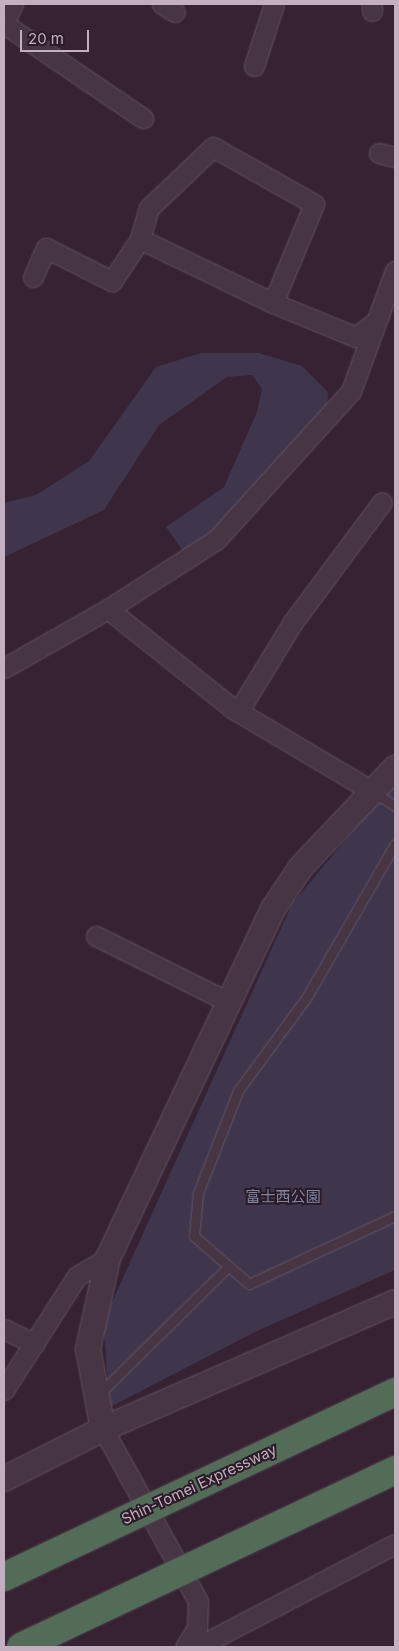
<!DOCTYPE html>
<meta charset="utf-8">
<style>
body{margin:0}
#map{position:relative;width:399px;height:1651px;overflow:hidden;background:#362233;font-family:Inter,"Noto Sans JP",sans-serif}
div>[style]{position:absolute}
.green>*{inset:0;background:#3f364d}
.roads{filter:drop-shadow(0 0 1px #645261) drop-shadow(0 0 1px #645261)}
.service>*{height:9px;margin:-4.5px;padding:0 4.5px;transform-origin:4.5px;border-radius:4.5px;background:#473544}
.minor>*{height:19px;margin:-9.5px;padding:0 9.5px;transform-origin:9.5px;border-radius:9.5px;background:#473544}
.tertiary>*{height:24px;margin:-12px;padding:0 12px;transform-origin:12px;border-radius:12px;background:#473544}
.bridges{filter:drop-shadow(0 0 1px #513f4e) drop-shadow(0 0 1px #513f4e)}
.motorway-bridge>*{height:28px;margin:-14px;padding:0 14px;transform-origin:14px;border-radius:14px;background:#526c58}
span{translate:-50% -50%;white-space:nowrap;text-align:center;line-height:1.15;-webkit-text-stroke:4px #2b1a28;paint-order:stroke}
.park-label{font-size:15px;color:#8085a2}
.street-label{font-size:15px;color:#c3afbf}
.frame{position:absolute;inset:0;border:5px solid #c3afbf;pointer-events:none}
.scale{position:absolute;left:20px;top:30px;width:69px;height:22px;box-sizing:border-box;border:2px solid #c3afbf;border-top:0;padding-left:6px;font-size:15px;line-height:18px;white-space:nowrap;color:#c3afbf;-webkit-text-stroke:4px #2b1a28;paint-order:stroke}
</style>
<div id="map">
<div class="green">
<div style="clip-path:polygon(201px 353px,259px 353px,302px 366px,328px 392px,327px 412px,188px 558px,166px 527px,224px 487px,257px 412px,262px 389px,252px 375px,227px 377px,159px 425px,104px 510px,4px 557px,4px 503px,36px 495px,89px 461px,156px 367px)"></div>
<div style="clip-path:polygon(395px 780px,395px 1270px,259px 1330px,110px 1407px,103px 1322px,292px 904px)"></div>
</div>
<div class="roads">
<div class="service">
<div style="left:375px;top:793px;width:24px;rotate:33deg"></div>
<div style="left:395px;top:844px;width:178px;rotate:120deg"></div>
<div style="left:306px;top:998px;width:115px;rotate:126.2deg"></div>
<div style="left:238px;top:1091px;width:110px;rotate:111.4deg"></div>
<div style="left:198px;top:1193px;width:43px;rotate:95.3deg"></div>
<div style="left:194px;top:1236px;width:73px;rotate:41.1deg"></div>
<div style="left:249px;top:1284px;width:161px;rotate:-25deg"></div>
<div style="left:99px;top:1394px;width:182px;rotate:-44.6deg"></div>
</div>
<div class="minor">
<div style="left:162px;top:4px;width:15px;rotate:32deg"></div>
<div style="left:372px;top:4px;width:7px;rotate:90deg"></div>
<div style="left:4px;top:22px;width:20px;rotate:-63deg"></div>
<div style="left:4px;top:24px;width:168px;rotate:34.1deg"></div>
<div style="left:254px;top:66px;width:65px;rotate:-72.1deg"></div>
<div style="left:379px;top:153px;width:16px;rotate:14deg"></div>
<div style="left:140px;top:239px;width:32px;rotate:-74deg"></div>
<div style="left:149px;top:208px;width:88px;rotate:-43.6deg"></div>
<div style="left:213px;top:147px;width:116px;rotate:29.4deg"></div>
<div style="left:314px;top:204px;width:107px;rotate:112.5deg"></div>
<div style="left:33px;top:277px;width:32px;rotate:-66deg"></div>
<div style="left:46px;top:248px;width:74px;rotate:26.6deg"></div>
<div style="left:112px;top:281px;width:50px;rotate:-56.3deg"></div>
<div style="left:140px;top:239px;width:148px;rotate:25.7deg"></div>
<div style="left:273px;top:303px;width:90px;rotate:22.3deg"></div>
<div style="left:356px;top:337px;width:23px;rotate:-38deg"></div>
<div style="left:108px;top:609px;width:159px;rotate:38.6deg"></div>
<div style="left:232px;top:708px;width:166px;rotate:30.7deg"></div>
<div style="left:4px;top:668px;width:120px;rotate:-29.6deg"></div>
<div style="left:108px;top:609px;width:128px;rotate:-32.6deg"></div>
<div style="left:216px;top:540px;width:201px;rotate:-47.8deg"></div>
<div style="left:351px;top:391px;width:128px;rotate:-69.9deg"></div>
<div style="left:238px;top:712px;width:105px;rotate:-58.6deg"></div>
<div style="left:293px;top:622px;width:149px;rotate:-53.4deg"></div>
<div style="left:96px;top:936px;width:146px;rotate:26.4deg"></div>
<div style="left:4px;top:1329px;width:34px;rotate:26deg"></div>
<div style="left:4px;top:1390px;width:135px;rotate:-57.4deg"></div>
<div style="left:77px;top:1276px;width:36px;rotate:-30deg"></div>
<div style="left:103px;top:1429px;width:196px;rotate:61.1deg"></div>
<div style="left:198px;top:1601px;width:27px;rotate:92deg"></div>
<div style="left:197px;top:1628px;width:22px;rotate:122deg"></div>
<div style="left:197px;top:1647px;width:223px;rotate:-27.5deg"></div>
</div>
<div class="tertiary">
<div style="left:103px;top:1429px;width:81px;rotate:-100.6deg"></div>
<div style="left:88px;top:1349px;width:93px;rotate:-77.6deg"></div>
<div style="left:108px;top:1258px;width:386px;rotate:-64.7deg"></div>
<div style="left:273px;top:909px;width:50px;rotate:-56.3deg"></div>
<div style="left:301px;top:867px;width:137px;rotate:-46.5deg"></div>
<div style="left:4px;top:1479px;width:111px;rotate:-26.8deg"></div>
<div style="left:103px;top:1429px;width:318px;rotate:-23.5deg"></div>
</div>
</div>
<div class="bridges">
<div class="motorway-bridge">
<div style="left:4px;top:1577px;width:433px;rotate:-25.3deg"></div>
<div style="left:21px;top:1647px;width:414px;rotate:-25.3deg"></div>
</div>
</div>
<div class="park-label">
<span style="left:283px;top:1197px">富士西公園</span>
</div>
<div class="street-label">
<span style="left:199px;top:1484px;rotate:-25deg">Shin-Tomei Expressway</span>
</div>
<div class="frame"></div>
<div class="scale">20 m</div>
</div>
